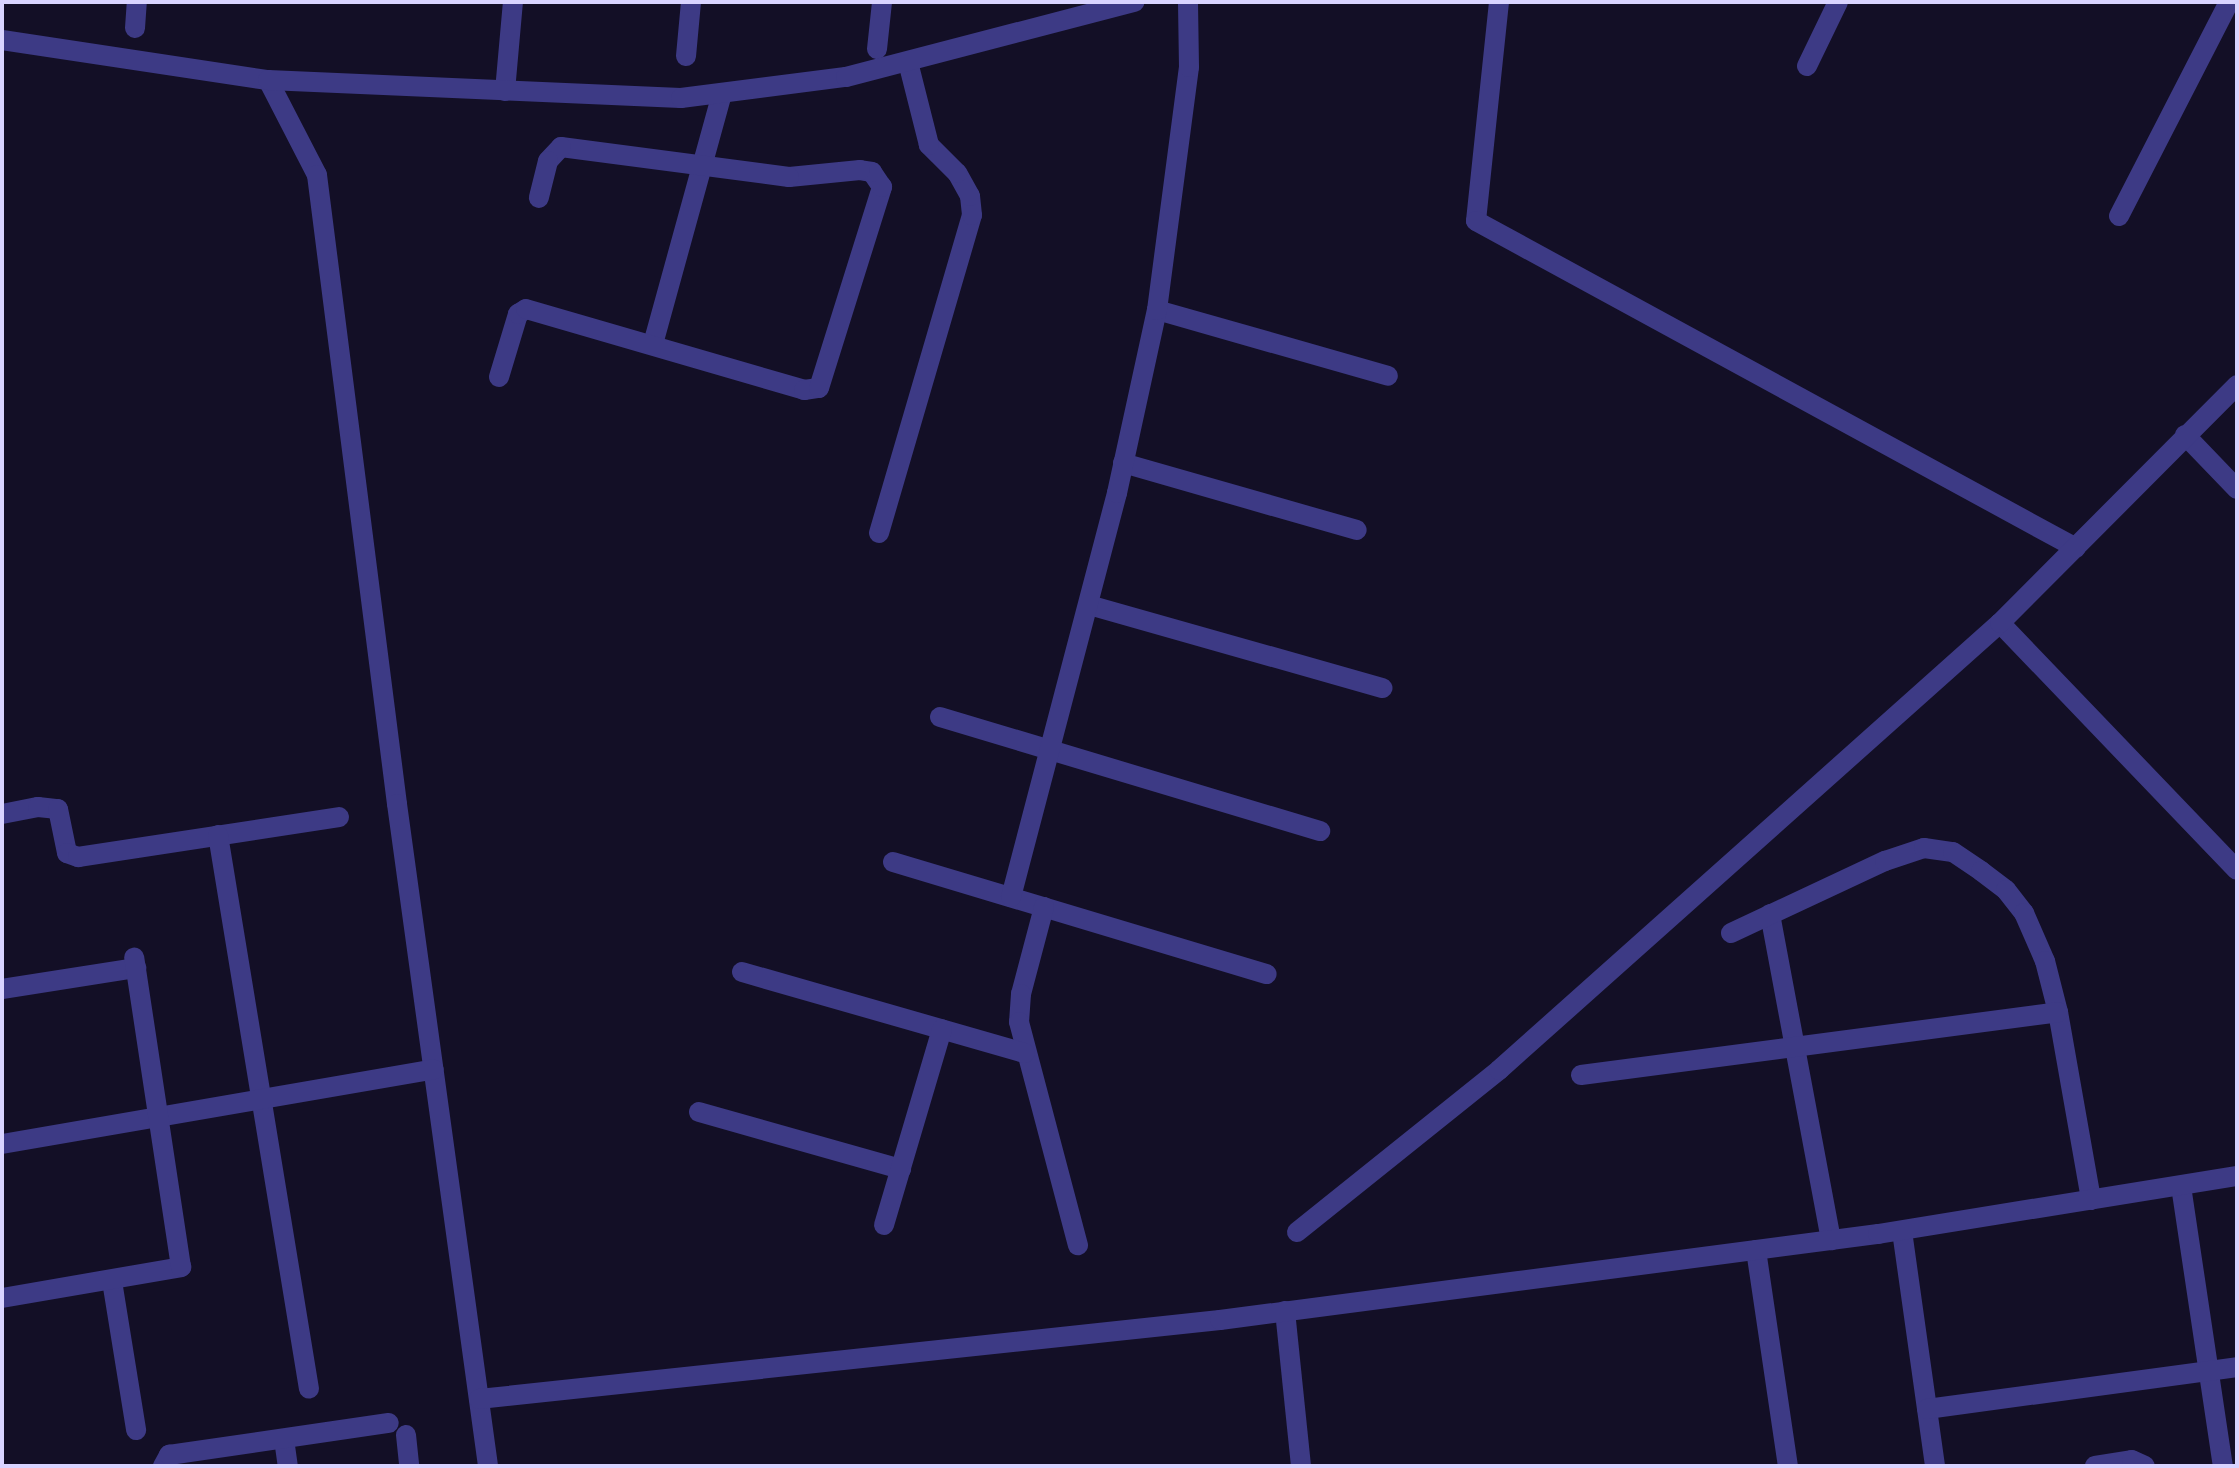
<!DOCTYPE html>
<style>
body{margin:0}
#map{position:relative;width:2239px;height:1468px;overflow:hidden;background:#130f26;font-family:"Public Sans",sans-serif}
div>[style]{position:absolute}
.minor>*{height:20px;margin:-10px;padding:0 10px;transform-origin:10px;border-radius:10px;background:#3d3a85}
.tertiary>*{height:20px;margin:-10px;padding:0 10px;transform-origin:10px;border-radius:10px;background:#3d3a85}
span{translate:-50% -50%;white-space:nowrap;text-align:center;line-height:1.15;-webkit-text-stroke:6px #130f26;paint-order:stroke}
.frame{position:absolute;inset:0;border:4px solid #d9d4ff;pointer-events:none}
</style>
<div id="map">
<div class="minor">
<div style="left:1499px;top:2px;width:220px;rotate:96deg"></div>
<div style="left:1476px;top:221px;width:683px;rotate:28.59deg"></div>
<div style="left:135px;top:28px;width:26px;rotate:-86deg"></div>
<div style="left:877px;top:49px;width:47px;rotate:-83.9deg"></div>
<div style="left:686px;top:56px;width:54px;rotate:-84.7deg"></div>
<div style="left:1807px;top:66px;width:71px;rotate:-64.2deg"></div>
<div style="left:268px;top:80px;width:107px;rotate:62.7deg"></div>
<div style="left:317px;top:175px;width:634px;rotate:82.75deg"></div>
<div style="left:397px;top:804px;width:668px;rotate:82.17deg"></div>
<div style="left:505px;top:91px;width:89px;rotate:-84.9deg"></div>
<div style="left:2119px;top:216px;width:241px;rotate:-62.8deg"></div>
<div style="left:1157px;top:310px;width:240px;rotate:15.9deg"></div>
<div style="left:653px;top:344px;width:260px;rotate:-74.6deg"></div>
<div style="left:499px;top:377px;width:66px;rotate:-73.2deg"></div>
<div style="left:518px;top:314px;width:9px;rotate:-32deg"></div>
<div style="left:526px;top:309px;width:290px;rotate:16.2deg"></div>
<div style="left:804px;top:390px;width:15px;rotate:-8deg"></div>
<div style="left:819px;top:388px;width:211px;rotate:-72.6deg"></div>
<div style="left:882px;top:187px;width:18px;rotate:-124deg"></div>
<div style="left:872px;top:172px;width:12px;rotate:-171deg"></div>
<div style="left:860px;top:170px;width:71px;rotate:174.4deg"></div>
<div style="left:789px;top:177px;width:230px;rotate:-172.5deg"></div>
<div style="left:561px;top:147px;width:19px;rotate:133deg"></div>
<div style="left:548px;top:161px;width:38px;rotate:104deg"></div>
<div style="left:2185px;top:435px;width:75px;rotate:46.1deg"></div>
<div style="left:1123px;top:463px;width:243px;rotate:16deg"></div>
<div style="left:879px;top:533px;width:331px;rotate:-73.7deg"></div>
<div style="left:972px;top:215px;width:19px;rotate:-96deg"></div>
<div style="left:970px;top:196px;width:26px;rotate:-119deg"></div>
<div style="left:957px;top:173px;width:40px;rotate:-135deg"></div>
<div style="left:929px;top:145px;width:86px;rotate:-104.2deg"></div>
<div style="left:1089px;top:605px;width:305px;rotate:15.8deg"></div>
<div style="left:2000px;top:623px;width:342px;rotate:46.2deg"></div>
<div style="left:940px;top:717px;width:397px;rotate:16.7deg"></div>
<div style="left:2px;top:814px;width:37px;rotate:-11deg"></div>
<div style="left:38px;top:807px;width:20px;rotate:6deg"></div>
<div style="left:58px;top:809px;width:45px;rotate:78.4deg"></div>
<div style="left:67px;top:853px;width:12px;rotate:20deg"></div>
<div style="left:78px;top:857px;width:264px;rotate:-8.7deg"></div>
<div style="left:218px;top:835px;width:561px;rotate:80.67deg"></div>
<div style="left:893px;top:862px;width:390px;rotate:16.7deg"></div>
<div style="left:1011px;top:897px;width:418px;rotate:-75.3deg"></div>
<div style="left:1117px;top:493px;width:187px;rotate:-77.7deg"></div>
<div style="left:1157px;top:310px;width:245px;rotate:-82.5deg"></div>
<div style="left:1189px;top:67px;width:65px;rotate:-90.9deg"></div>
<div style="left:1044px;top:907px;width:90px;rotate:104.8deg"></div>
<div style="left:1021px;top:994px;width:28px;rotate:94deg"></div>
<div style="left:1019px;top:1022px;width:231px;rotate:75.2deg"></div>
<div style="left:1770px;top:914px;width:332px;rotate:79.4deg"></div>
<div style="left:1731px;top:933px;width:170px;rotate:-25.1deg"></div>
<div style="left:1885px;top:861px;width:41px;rotate:-18.4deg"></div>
<div style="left:1924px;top:848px;width:29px;rotate:8deg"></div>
<div style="left:1953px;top:852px;width:34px;rotate:34deg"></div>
<div style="left:1981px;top:871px;width:31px;rotate:37deg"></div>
<div style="left:2006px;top:890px;width:29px;rotate:52deg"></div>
<div style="left:2024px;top:913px;width:52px;rotate:66.4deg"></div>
<div style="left:2045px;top:961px;width:53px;rotate:75.7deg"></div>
<div style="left:2058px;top:1012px;width:191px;rotate:80deg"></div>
<div style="left:742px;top:972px;width:294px;rotate:16deg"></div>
<div style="left:2px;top:989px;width:136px;rotate:-8.9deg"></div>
<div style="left:1581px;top:1075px;width:481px;rotate:-7.5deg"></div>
<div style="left:699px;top:1112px;width:210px;rotate:15.8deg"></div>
<div style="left:2px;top:1144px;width:438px;rotate:-9.8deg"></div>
<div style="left:2181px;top:1186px;width:283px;rotate:81.5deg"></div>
<div style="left:884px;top:1225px;width:204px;rotate:-73.5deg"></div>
<div style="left:1902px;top:1231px;width:237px;rotate:82deg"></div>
<div style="left:1297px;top:1232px;width:259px;rotate:-38.7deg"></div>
<div style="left:1499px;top:1070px;width:671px;rotate:-41.74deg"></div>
<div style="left:2000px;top:623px;width:336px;rotate:-45.1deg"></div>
<div style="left:1756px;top:1250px;width:218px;rotate:81.6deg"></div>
<div style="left:112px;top:1281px;width:151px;rotate:80.8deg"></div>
<div style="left:2px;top:1298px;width:182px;rotate:-9.8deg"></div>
<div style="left:181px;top:1267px;width:313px;rotate:-98.6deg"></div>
<div style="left:1285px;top:1311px;width:156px;rotate:84.1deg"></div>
<div style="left:479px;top:1399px;width:745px;rotate:-6.09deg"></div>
<div style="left:1220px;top:1320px;width:664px;rotate:-7.45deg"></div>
<div style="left:1878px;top:1234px;width:364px;rotate:-9.2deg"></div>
<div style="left:1927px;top:1409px;width:313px;rotate:-7.7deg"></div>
<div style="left:406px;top:1435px;width:31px;rotate:84deg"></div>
<div style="left:284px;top:1439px;width:27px;rotate:82deg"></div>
<div style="left:163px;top:1466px;width:13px;rotate:-61deg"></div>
<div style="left:169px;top:1455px;width:222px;rotate:-8.3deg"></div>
<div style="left:2095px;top:1466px;width:37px;rotate:-9deg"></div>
<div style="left:2132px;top:1460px;width:14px;rotate:25deg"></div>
</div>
<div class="tertiary">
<div style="left:2px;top:40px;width:269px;rotate:8.6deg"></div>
<div style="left:268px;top:80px;width:413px;rotate:2.5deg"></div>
<div style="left:681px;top:98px;width:166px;rotate:-7.3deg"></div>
<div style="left:846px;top:77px;width:298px;rotate:-14.6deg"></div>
</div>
<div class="frame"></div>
</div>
